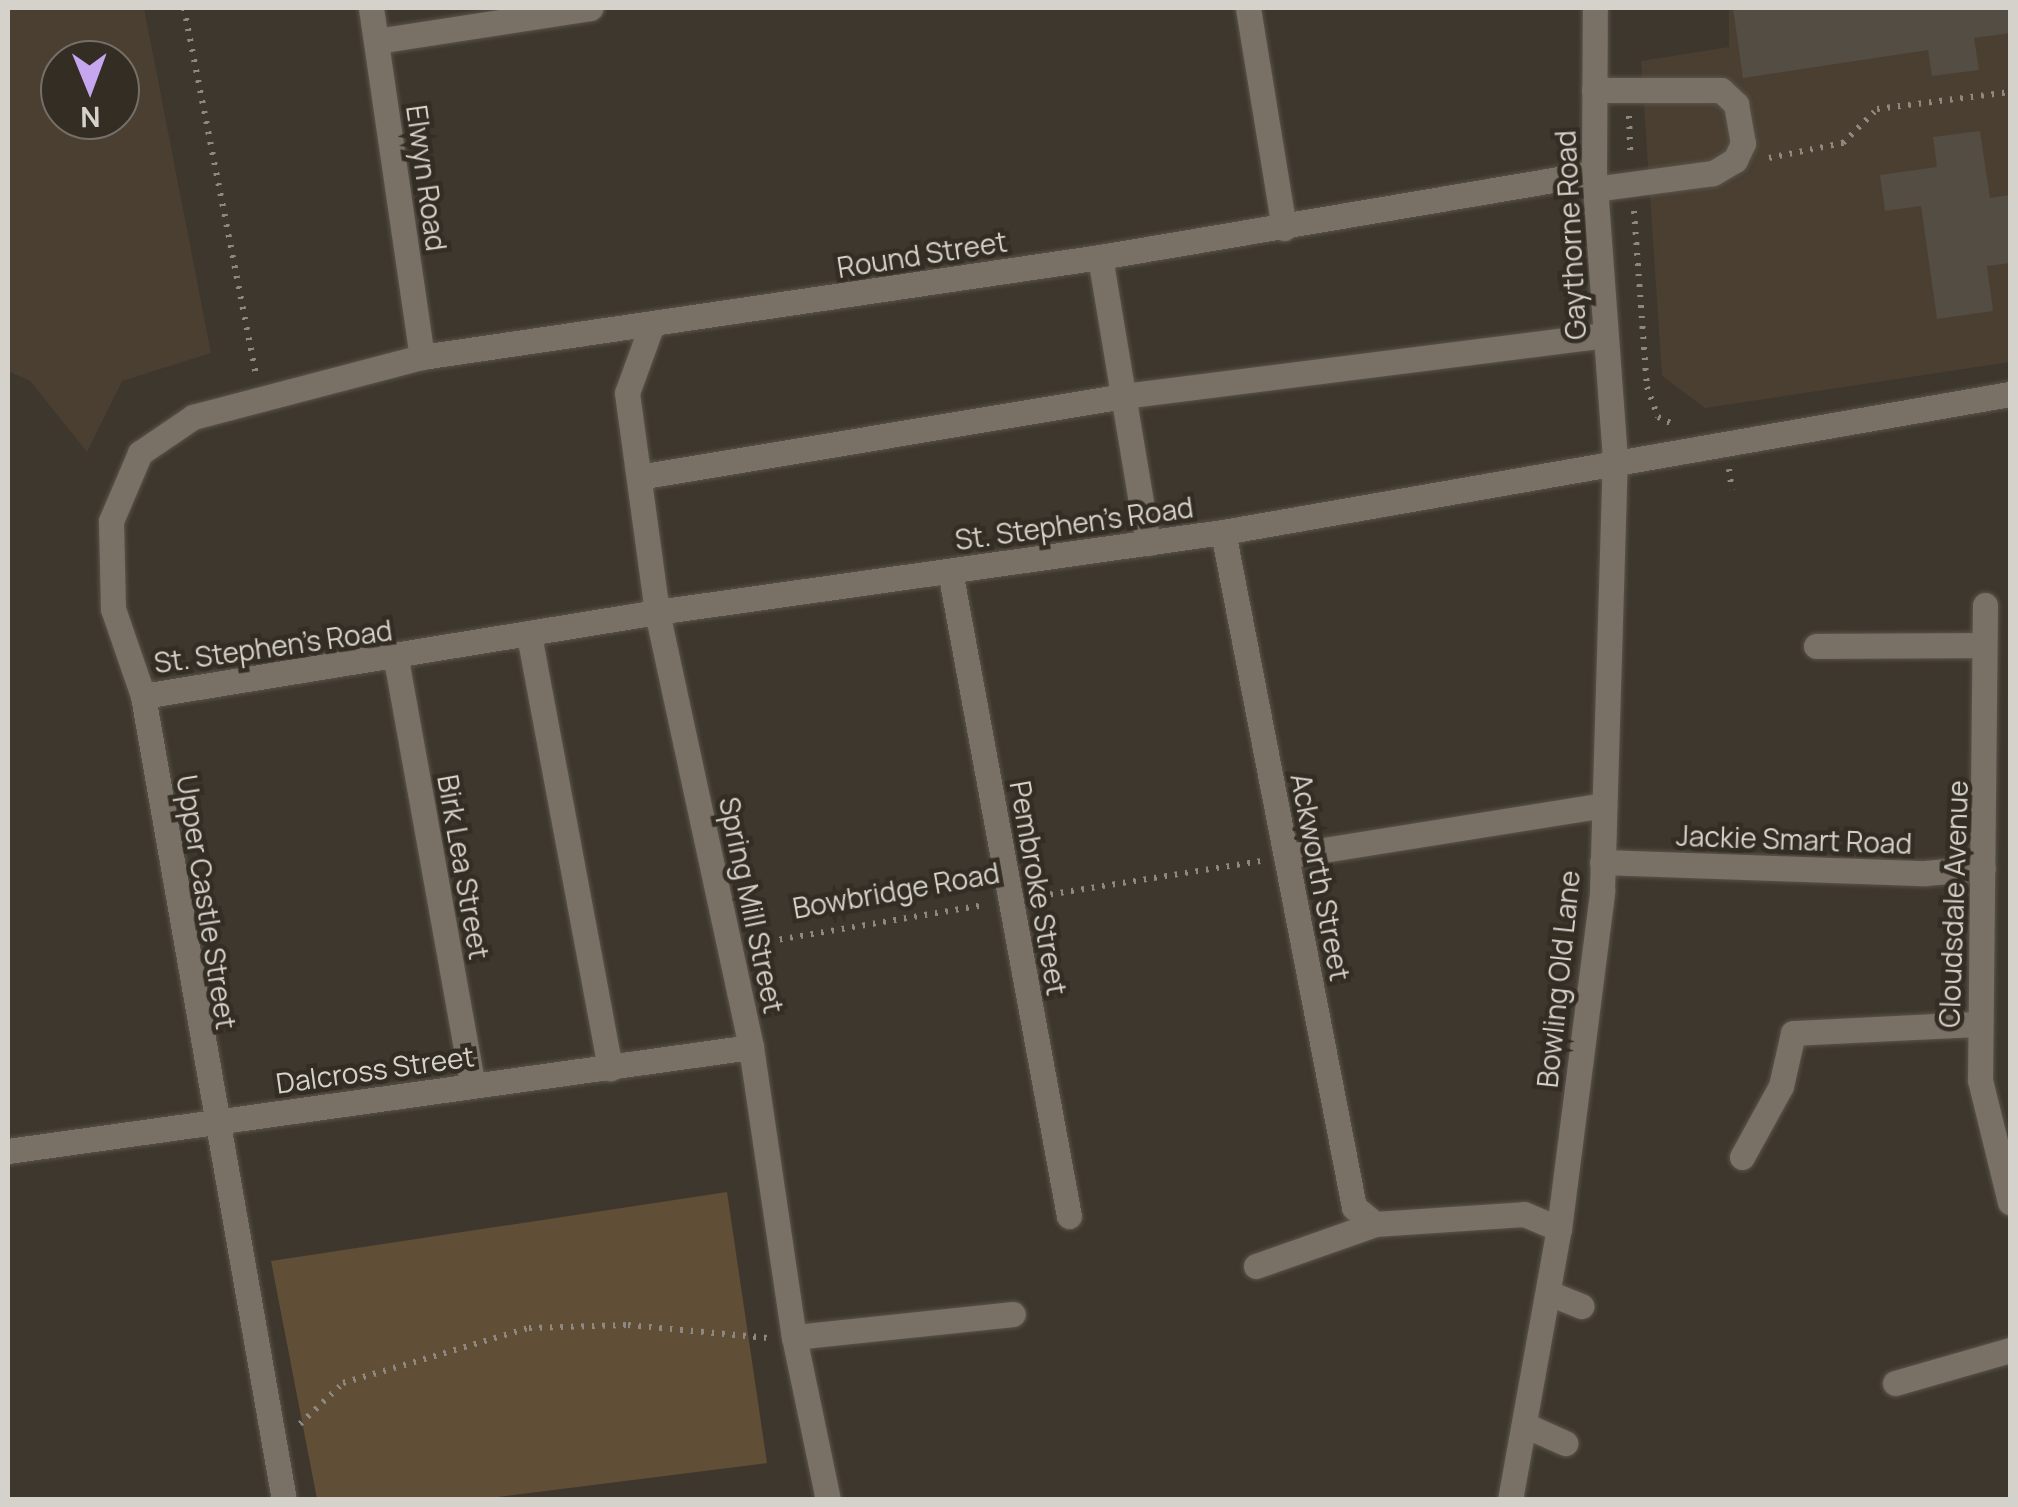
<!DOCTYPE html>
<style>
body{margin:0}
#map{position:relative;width:2018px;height:1507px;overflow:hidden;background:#3e372d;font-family:Manrope,sans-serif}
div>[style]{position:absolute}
.built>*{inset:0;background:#4a3f31}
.green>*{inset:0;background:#604e37}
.building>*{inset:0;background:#544d43}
.path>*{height:6px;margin-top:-3px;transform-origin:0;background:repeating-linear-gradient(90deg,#8d8880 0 2.5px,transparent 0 10.5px)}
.roads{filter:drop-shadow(0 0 2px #59544c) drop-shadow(0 0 2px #59544c)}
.minor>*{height:25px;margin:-12.5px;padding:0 12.5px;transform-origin:12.5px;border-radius:12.5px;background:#797166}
span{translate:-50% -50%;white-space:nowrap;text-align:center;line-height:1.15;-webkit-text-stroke:9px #332d24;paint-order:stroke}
.street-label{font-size:28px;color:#d5d1cb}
.frame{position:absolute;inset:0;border:10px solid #d5d1cb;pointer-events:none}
.north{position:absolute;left:40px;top:40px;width:100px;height:100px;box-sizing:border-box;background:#332d24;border:2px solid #746f67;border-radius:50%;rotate:179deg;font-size:28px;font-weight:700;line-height:40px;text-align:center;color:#d5d1cb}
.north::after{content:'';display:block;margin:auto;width:35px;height:45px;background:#c7a6f0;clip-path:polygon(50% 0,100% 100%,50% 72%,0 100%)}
</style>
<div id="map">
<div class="built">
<div style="clip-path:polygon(evenodd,8px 8px,144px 8px,211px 353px,122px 381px,87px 452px,30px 381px,8px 371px,8px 8px,60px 60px,120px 60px,120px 120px,60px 120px,60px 60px)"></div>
<div style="clip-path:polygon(1729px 8px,2010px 8px,2010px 362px,1705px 408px,1662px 376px,1641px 61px,1729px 47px)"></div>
</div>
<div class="green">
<div style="clip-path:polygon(727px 1192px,767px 1463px,482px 1499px,317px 1499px,271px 1261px)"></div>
</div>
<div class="building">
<div style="clip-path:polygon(1733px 8px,2010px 8px,2010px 33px,1974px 38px,1979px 70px,1932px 76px,1928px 50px,1743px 78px)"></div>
<div style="clip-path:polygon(1980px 131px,1990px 198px,2010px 195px,2010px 263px,1987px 266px,1993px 311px,1937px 319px,1921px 206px,1885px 211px,1880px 175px,1937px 167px,1933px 137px)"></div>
</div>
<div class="path">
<div style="left:184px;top:8px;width:373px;rotate:78.9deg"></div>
<div style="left:1629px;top:116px;width:38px;rotate:88deg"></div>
<div style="left:1769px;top:158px;width:76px;rotate:-11.5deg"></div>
<div style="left:1843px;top:143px;width:48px;rotate:-45deg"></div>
<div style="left:1877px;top:109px;width:134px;rotate:-7.3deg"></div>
<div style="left:1634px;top:211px;width:176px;rotate:85.8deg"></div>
<div style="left:1647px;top:387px;width:32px;rotate:70deg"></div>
<div style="left:1658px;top:417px;width:14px;rotate:25deg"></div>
<div style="left:1729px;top:469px;width:21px;rotate:82deg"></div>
<div style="left:1040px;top:896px;width:223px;rotate:-9deg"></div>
<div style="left:759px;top:943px;width:228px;rotate:-9.6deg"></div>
<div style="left:300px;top:1424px;width:59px;rotate:-43.6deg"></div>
<div style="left:343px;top:1383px;width:194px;rotate:-16.5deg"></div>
<div style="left:529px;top:1328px;width:99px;rotate:-1.7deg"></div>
<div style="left:628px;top:1325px;width:141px;rotate:5.3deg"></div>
</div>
<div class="roads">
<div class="minor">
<div style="left:371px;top:8px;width:353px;rotate:81.7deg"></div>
<div style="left:1248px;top:8px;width:223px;rotate:80.7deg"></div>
<div style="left:377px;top:41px;width:216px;rotate:-8.8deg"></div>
<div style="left:1594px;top:90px;width:127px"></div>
<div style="left:1721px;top:90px;width:21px;rotate:43deg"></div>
<div style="left:1736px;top:104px;width:40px;rotate:80deg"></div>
<div style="left:1743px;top:143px;width:19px;rotate:115deg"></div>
<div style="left:1735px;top:160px;width:26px;rotate:149deg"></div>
<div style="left:1713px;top:173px;width:119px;rotate:172.3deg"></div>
<div style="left:1100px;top:257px;width:290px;rotate:80.5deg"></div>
<div style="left:651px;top:327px;width:70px;rotate:110deg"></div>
<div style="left:627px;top:393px;width:221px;rotate:82.2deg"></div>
<div style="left:657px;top:612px;width:445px;rotate:77.8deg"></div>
<div style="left:751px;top:1047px;width:293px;rotate:81.6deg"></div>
<div style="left:794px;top:1337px;width:167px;rotate:78.2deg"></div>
<div style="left:639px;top:477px;width:491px;rotate:-9.5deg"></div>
<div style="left:1123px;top:396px;width:486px;rotate:-7.2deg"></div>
<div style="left:1223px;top:532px;width:688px;rotate:79.02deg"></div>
<div style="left:1354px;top:1207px;width:27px;rotate:39deg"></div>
<div style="left:950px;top:571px;width:656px;rotate:79.55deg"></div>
<div style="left:1985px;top:605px;width:475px;rotate:90.6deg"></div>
<div style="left:1980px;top:1080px;width:126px;rotate:76.2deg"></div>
<div style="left:529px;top:635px;width:441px;rotate:79.4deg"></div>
<div style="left:1816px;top:646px;width:168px;rotate:-0.3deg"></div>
<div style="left:396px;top:659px;width:433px;rotate:79.8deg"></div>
<div style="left:143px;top:696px;width:521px;rotate:-9.28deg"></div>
<div style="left:657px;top:612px;width:572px;rotate:-8.05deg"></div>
<div style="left:1223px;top:532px;width:799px;rotate:-9.95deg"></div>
<div style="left:1286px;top:856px;width:322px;rotate:-9.1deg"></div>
<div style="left:1602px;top:862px;width:323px;rotate:2deg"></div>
<div style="left:1925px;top:873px;width:58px;rotate:-4.9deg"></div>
<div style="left:8px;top:1151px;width:750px;rotate:-7.97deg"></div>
<div style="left:1742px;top:1157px;width:81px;rotate:-61.2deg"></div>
<div style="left:1781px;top:1086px;width:54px;rotate:-77.2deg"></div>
<div style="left:1793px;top:1033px;width:186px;rotate:-2.8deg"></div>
<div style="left:1256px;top:1266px;width:126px;rotate:-19.4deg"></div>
<div style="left:1375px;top:1224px;width:149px;rotate:-3.8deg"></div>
<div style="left:1524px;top:1214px;width:38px;rotate:23deg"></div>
<div style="left:1549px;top:1293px;width:35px;rotate:22deg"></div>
<div style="left:794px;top:1337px;width:220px;rotate:-6deg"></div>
<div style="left:1895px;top:1383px;width:120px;rotate:-16deg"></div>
<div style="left:1527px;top:1426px;width:42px;rotate:24.1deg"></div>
<div style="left:284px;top:1500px;width:816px;rotate:-99.95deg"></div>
<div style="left:143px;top:696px;width:92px;rotate:-109deg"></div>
<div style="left:113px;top:609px;width:88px;rotate:-91.3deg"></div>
<div style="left:111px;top:521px;width:74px;rotate:-66.9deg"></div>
<div style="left:140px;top:453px;width:64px;rotate:-34.2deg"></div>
<div style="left:193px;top:417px;width:237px;rotate:-14.7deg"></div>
<div style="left:422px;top:357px;width:685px;rotate:-8.39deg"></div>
<div style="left:1100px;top:257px;width:501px;rotate:-9.65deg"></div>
<div style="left:1510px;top:1500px;width:275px;rotate:-79.8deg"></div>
<div style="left:1559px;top:1229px;width:341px;rotate:-82.7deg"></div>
<div style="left:1602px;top:891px;width:432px;rotate:-88.3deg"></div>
<div style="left:1615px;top:459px;width:287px;rotate:-94.2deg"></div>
<div style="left:1594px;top:173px;width:165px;rotate:-89.7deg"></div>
</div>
</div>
<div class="street-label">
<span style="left:427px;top:178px;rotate:82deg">Elwyn Road</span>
<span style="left:1570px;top:235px;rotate:-93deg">Gaythorne Road</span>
<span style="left:922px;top:254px;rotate:-9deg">Round Street</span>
<span style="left:1074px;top:523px;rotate:-8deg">St. Stephen's Road</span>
<span style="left:273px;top:646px;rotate:-8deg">St. Stephen's Road</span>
<span style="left:1794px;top:839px;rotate:2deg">Jackie Smart Road</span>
<span style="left:464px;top:867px;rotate:80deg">Birk Lea Street</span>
<span style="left:1321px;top:877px;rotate:79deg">Ackworth Street</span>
<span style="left:1039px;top:888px;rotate:80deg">Pembroke Street</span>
<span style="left:896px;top:890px;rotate:-10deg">Bowbridge Road</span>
<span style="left:207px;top:902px;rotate:81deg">Upper Castle Street</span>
<span style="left:1953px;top:904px;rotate:-88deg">Cloudsdale Avenue</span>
<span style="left:752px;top:905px;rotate:78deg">Spring Mill Street</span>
<span style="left:1558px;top:979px;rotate:-84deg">Bowling Old Lane</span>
<span style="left:375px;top:1069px;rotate:-8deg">Dalcross Street</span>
</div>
<div class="frame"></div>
<div class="north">N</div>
</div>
